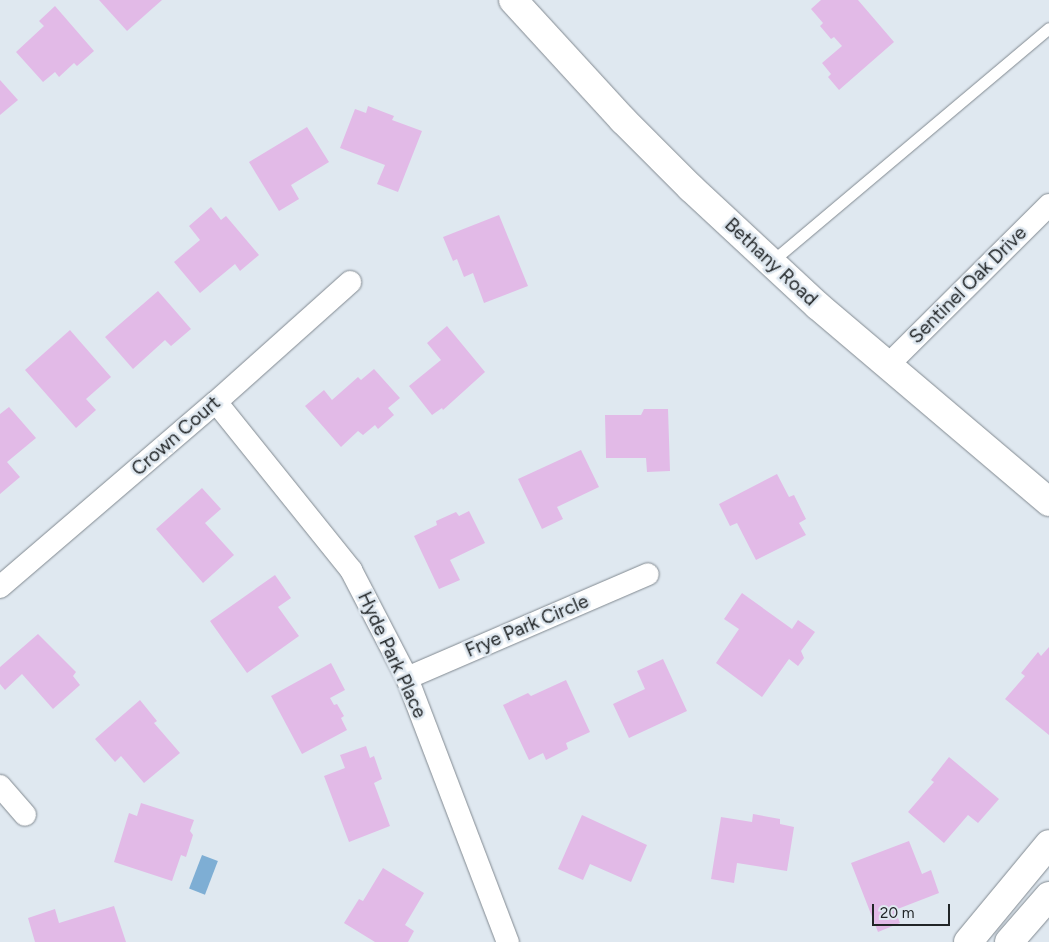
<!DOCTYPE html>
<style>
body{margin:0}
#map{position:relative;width:1049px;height:942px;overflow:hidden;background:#dfe8f0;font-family:Figtree,sans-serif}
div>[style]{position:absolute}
.water>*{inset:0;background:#7eaed4;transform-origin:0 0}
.building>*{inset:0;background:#e2bae7}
.roads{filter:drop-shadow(0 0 1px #818990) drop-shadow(0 0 1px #818990)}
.service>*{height:11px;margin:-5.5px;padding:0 5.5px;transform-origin:5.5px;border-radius:5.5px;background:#fff}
.minor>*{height:22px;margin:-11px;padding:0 11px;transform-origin:11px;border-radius:11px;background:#fff}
.tertiary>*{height:28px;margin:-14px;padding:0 14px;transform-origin:14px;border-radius:14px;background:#fff}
.secondary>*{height:28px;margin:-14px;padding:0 14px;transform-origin:14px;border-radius:14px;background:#fff}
span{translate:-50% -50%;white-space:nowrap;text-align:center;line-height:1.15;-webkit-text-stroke:5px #dfe8f0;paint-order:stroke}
.street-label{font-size:19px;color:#212527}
.scale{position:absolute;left:872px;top:904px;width:78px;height:22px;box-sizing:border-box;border:2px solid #212527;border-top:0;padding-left:6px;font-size:15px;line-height:18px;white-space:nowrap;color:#212527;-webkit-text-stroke:4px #dfe8f0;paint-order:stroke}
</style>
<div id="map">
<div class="water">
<div style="left:202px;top:855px;width:17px;height:36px;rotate:21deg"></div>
</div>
<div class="building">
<div style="clip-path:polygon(99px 0,162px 0,127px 31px)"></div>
<div style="clip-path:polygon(821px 0,858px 0,894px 42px,839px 90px,828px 77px,831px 74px,822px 63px,842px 46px,834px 37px,831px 39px,820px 26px,823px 23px,811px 9px)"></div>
<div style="clip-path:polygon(55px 6px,94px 51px,77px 66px,74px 63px,59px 77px,55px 72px,43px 82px,16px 52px,44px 26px,39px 21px)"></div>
<div style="clip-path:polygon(0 80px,18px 100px,0 115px)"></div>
<div style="clip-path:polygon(368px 106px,394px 116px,392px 120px,422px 131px,398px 192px,377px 184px,385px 165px,340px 148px,355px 109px,366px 113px)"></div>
<div style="clip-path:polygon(307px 127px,329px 162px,291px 185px,299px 199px,279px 211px,249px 162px)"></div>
<div style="clip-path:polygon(211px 207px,221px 220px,226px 216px,259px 255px,240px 271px,235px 264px,200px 293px,174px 262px,200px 240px,189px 226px)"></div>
<div style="clip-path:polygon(499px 215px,528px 286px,484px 303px,473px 273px,464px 277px,457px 259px,453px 261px,443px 237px)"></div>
<div style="clip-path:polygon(158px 291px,191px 329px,171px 346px,165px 340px,133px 369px,105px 337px)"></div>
<div style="clip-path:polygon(447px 326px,485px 372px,443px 410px,442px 408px,432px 415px,409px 386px,441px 360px,427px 343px)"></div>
<div style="clip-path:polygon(70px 330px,111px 377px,86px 399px,96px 410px,76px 428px,25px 370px)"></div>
<div style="clip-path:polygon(374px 369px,400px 398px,388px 408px,394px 415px,378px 429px,375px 425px,363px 435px,358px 431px,341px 447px,305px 406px,324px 390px,332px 400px,358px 377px,361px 380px)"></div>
<div style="clip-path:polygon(9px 407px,36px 438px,7px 462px,20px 477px,0 494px,0 414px)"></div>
<div style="clip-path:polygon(644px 409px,668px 409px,670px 471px,647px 472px,646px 458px,606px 458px,605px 415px,641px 415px)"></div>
<div style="clip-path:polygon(581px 450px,599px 487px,557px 507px,563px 519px,542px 529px,518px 479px)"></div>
<div style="clip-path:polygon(777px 474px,789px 497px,794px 495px,806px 519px,799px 523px,806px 535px,756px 560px,737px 523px,730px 526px,719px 504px)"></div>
<div style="clip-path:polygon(202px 488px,221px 509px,205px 523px,234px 555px,203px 583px,156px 529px)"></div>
<div style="clip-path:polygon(469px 511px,485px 543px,450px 560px,460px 580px,439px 589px,414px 536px,437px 525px,436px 521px,456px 512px,459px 516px)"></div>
<div style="clip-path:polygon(275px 575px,291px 598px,278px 607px,299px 636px,247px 673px,210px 621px)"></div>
<div style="clip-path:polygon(742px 593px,792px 629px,798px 620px,815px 632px,801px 651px,804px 658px,798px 666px,789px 659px,762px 697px,716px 663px,739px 629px,724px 619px)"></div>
<div style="clip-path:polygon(38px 634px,76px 672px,73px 676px,80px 685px,53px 709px,22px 674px,5px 690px,0 684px,0 667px)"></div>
<div style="clip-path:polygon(1049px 647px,1049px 735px,1005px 699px,1025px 676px,1021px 673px,1038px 652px,1041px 656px)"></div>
<div style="clip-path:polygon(663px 659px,687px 711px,629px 738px,613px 704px,645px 689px,637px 671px)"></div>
<div style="clip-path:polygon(331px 663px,345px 690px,330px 698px,334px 705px,337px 704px,344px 716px,341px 718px,347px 730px,302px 754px,271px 696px)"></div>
<div style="clip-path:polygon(566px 680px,590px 732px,566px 743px,568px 749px,546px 760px,543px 753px,529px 760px,503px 705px,528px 693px,531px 696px)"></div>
<div style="clip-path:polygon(140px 700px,157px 721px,154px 723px,180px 753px,144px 783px,121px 756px,115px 762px,95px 739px)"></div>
<div style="clip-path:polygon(366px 746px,370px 758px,374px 756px,382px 779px,374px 783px,390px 826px,349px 842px,324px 776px,345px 768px,340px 755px)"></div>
<div style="clip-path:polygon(949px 757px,999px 799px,978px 823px,968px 815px,944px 843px,908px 812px,934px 782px,931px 780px)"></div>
<div style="clip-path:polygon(141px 803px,194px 820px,190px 831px,193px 835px,186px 857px,181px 855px,172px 881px,114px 862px,129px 813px,137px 816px)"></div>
<div style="clip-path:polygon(753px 814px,780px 819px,780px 824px,794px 827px,787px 871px,737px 863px,734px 883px,711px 879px,721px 817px,752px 822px)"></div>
<div style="clip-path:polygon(582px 815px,647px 845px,631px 882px,590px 864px,583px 880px,558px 869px)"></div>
<div style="clip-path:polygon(909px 841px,922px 874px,931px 870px,939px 893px,895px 910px,900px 923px,878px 932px,851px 863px)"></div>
<div style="clip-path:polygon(383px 868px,424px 893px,405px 925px,414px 931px,408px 942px,375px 942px,344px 923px,359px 899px,363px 901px)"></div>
<div style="clip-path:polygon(114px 906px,126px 942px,35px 942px,28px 918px,55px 909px,59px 923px)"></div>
</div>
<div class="roads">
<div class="service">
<div style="left:771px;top:262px;width:363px;rotate:-40.1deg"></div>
</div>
<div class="minor">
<div style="left:888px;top:365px;width:227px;rotate:-44.8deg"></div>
<div style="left:216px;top:402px;width:216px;rotate:51.2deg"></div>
<div style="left:351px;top:570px;width:122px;rotate:62.6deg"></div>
<div style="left:407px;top:678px;width:283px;rotate:69.1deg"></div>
<div style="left:0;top:587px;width:284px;rotate:-40.6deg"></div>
<div style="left:216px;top:402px;width:180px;rotate:-41.8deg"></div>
<div style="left:407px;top:678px;width:262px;rotate:-23.3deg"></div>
<div style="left:0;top:786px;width:38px;rotate:49deg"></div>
</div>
<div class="tertiary">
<div style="left:968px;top:942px;width:127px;rotate:-50.4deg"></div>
<div style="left:1009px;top:942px;width:61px;rotate:-49deg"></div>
</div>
<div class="secondary">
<div style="left:513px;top:0;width:163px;rotate:47.5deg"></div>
<div style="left:623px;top:120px;width:96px;rotate:45deg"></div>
<div style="left:691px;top:188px;width:173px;rotate:42.9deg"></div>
<div style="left:818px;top:306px;width:303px;rotate:40.3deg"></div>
</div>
</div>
<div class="street-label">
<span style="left:771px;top:262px;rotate:43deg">Bethany Road</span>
<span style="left:968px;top:285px;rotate:-45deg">Sentinel Oak Drive</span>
<span style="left:176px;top:436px;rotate:-41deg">Crown Court</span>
<span style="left:527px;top:626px;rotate:-23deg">Frye Park Circle</span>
<span style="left:392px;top:655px;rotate:65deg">Hyde Park Place</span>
</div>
<div class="scale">20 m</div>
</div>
